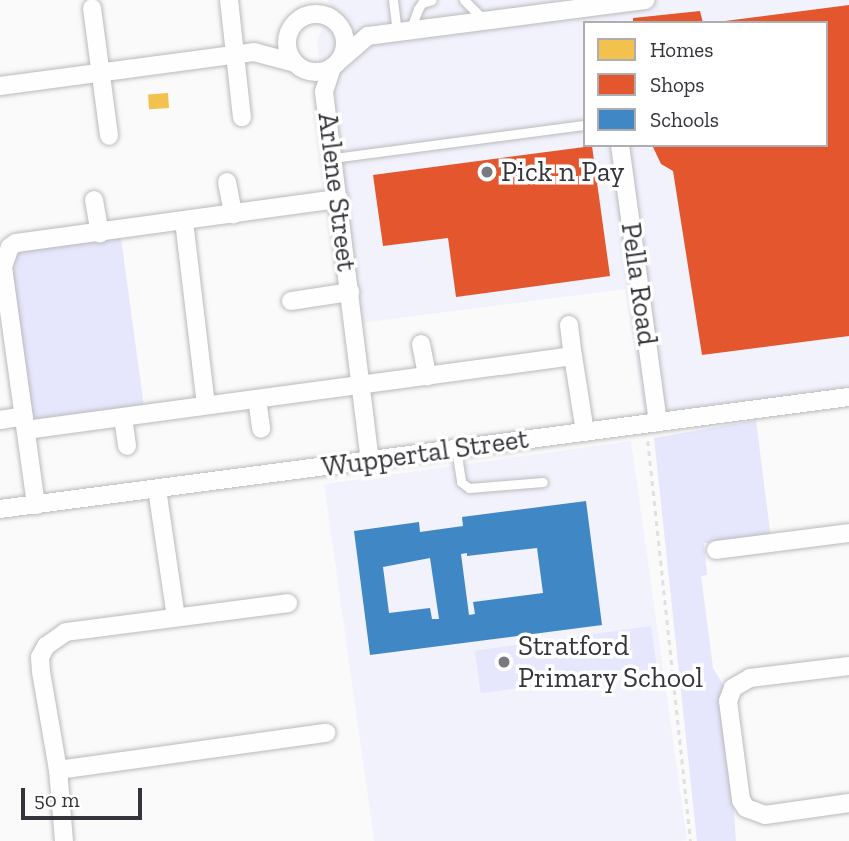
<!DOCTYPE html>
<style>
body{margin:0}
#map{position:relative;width:849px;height:841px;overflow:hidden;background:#fafafb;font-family:"Zilla Slab",serif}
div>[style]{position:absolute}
.built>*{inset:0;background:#f2f2fd;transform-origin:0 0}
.green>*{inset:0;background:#e6e6fd;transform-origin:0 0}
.homes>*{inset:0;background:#f2c14e;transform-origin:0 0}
.shops>*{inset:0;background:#e4572e}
.schools>*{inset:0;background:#3f88c5}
.path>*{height:2.5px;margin-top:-1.25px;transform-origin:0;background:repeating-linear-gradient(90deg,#e0e0e0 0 5px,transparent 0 10px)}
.roads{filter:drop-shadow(0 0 2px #bababc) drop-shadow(0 0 2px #bababc)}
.service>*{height:9px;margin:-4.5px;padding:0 4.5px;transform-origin:4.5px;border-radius:4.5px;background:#fefefe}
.minor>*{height:18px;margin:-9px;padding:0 9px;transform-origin:9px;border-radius:9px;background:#fefefe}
.minor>.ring{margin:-9px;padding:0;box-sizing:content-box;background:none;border:18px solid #fefefe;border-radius:50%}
.dots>*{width:19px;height:19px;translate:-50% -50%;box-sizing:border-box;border:4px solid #fff;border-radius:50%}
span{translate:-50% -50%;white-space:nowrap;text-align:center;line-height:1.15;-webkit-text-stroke:7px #fff;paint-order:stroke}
.poi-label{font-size:28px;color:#34343a}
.left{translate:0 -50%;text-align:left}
.street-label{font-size:28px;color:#34343a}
.legend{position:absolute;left:583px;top:21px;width:245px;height:126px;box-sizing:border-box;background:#fff;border:2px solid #aeaeb0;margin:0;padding:9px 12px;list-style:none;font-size:21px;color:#34343a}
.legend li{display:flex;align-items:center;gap:14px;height:35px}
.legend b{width:35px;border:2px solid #aeaeb0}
.scale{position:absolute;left:21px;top:788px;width:121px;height:32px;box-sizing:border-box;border:4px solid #34343a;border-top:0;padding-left:9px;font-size:21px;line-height:24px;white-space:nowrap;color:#34343a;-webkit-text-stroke:5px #fff;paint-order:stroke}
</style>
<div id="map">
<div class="built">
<div style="clip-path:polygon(evenodd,328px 0,849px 0,849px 397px,646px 424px,625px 289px,353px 324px,317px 42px,329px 9px,328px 0,585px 23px,826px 23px,826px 145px,585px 145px,585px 23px)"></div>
<div style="left:631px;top:441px;width:403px;height:310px;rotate:82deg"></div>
</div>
<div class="green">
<div style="clip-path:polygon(121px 238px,144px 407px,37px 419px,32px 415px,10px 262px,21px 251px)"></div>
<div style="clip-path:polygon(756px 420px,771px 539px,704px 543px,707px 575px,701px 576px,713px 668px,725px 688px,736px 841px,697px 841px,654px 438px)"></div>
<div style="left:651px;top:626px;width:43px;height:178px;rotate:82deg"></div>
</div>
<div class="homes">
<div style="left:168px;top:93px;width:15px;height:20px;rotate:86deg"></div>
</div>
<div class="shops">
<div style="clip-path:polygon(849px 5px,849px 336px,702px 355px,673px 171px,661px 164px,652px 145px,826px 145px,826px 23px,725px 21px)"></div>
<div style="clip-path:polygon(700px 11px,703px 23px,633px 23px,633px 18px)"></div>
<div style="clip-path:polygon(592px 146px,610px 276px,456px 297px,448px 238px,383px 246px,373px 175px)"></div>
</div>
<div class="schools">
<div style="clip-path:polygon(evenodd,586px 501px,602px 625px,370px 655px,354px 531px,419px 522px,420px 532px,463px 526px,462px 517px,586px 501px,537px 548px,543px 593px,473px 602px,475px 614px,469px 615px,461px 554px,467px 553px,467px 556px,537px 548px,586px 501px,430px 558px,439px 619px,432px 619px,430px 608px,389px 613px,383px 567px,430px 558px)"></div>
</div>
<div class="path">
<div style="left:648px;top:441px;width:402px;rotate:83.9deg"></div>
</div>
<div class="roads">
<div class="service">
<div style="left:393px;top:0;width:32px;rotate:83deg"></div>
<div style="left:464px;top:0;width:28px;rotate:45deg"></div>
<div style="left:410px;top:31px;width:23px;rotate:-70deg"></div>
<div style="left:418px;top:9px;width:7px;rotate:-56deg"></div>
<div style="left:422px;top:3px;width:10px;rotate:-17deg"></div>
<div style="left:333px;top:158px;width:254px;rotate:-7.5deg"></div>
<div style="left:456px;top:449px;width:33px;rotate:81deg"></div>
<div style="left:461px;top:482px;width:10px;rotate:37deg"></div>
<div style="left:469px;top:488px;width:74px;rotate:-4.6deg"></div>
</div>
<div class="minor">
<div style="left:229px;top:0;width:118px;rotate:83.7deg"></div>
<div style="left:92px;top:8px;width:129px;rotate:82.4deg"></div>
<div class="ring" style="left:287px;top:14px;width:40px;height:40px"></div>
<div style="left:340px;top:60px;width:37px;rotate:-41deg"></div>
<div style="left:368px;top:36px;width:280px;rotate:-7.4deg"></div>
<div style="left:332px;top:67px;width:26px;rotate:108deg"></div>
<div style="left:324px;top:92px;width:371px;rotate:82.9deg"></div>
<div style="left:0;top:86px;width:256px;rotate:-7.6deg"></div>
<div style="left:254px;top:52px;width:42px;rotate:15deg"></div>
<div style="left:620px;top:145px;width:280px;rotate:82.2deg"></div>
<div style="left:227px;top:182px;width:33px;rotate:79deg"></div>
<div style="left:94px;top:200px;width:34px;rotate:80deg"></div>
<div style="left:184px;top:221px;width:185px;rotate:83.2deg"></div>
<div style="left:291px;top:301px;width:60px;rotate:-8.7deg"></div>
<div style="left:569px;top:325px;width:31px;rotate:83deg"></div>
<div style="left:421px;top:344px;width:33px;rotate:79deg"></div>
<div style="left:257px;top:399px;width:30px;rotate:82deg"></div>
<div style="left:123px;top:417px;width:29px;rotate:82deg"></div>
<div style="left:0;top:420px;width:24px;rotate:-9deg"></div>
<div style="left:26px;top:430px;width:552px;rotate:-7.7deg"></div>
<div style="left:573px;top:356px;width:77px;rotate:81deg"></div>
<div style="left:157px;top:489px;width:129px;rotate:81.6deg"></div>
<div style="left:36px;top:505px;width:240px;rotate:-97.9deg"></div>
<div style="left:3px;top:267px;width:21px;rotate:-71deg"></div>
<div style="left:10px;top:247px;width:7px;rotate:-34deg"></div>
<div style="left:16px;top:243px;width:326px;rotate:-7.8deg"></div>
<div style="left:0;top:509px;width:856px;rotate:-7.52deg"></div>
<div style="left:716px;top:550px;width:134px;rotate:-7.3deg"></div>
<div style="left:849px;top:666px;width:100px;rotate:173.1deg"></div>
<div style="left:750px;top:678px;width:20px;rotate:150deg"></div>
<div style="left:733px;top:688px;width:14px;rotate:111deg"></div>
<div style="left:728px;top:701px;width:100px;rotate:82.5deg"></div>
<div style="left:741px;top:800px;width:9px;rotate:58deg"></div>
<div style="left:746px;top:808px;width:20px;rotate:20deg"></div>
<div style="left:765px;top:815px;width:85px;rotate:-8.1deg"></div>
<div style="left:58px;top:770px;width:271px;rotate:-7.9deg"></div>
<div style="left:64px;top:841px;width:71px;rotate:-94.8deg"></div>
<div style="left:58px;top:770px;width:99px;rotate:-99.8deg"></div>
<div style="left:41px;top:672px;width:15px;rotate:-94deg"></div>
<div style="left:40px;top:657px;width:13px;rotate:-61deg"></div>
<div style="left:46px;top:646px;width:24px;rotate:-35deg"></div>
<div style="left:66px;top:632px;width:224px;rotate:-7.4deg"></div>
</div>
</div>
<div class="dots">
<div style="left:487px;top:172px;background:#79797e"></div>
<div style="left:504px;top:662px;background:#79797e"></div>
</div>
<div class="poi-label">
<span class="left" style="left:501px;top:172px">Pick n Pay</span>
<span class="left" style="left:518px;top:662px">Stratford<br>Primary School</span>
</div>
<div class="street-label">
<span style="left:337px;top:192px;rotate:83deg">Arlene Street</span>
<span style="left:639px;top:284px;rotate:82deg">Pella Road</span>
<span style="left:425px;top:453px;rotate:-8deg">Wuppertal Street</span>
</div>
<ul class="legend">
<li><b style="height:19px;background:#f2c14e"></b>Homes</li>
<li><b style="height:19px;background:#e4572e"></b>Shops</li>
<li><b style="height:19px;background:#3f88c5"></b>Schools</li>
</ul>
<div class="scale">50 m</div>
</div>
